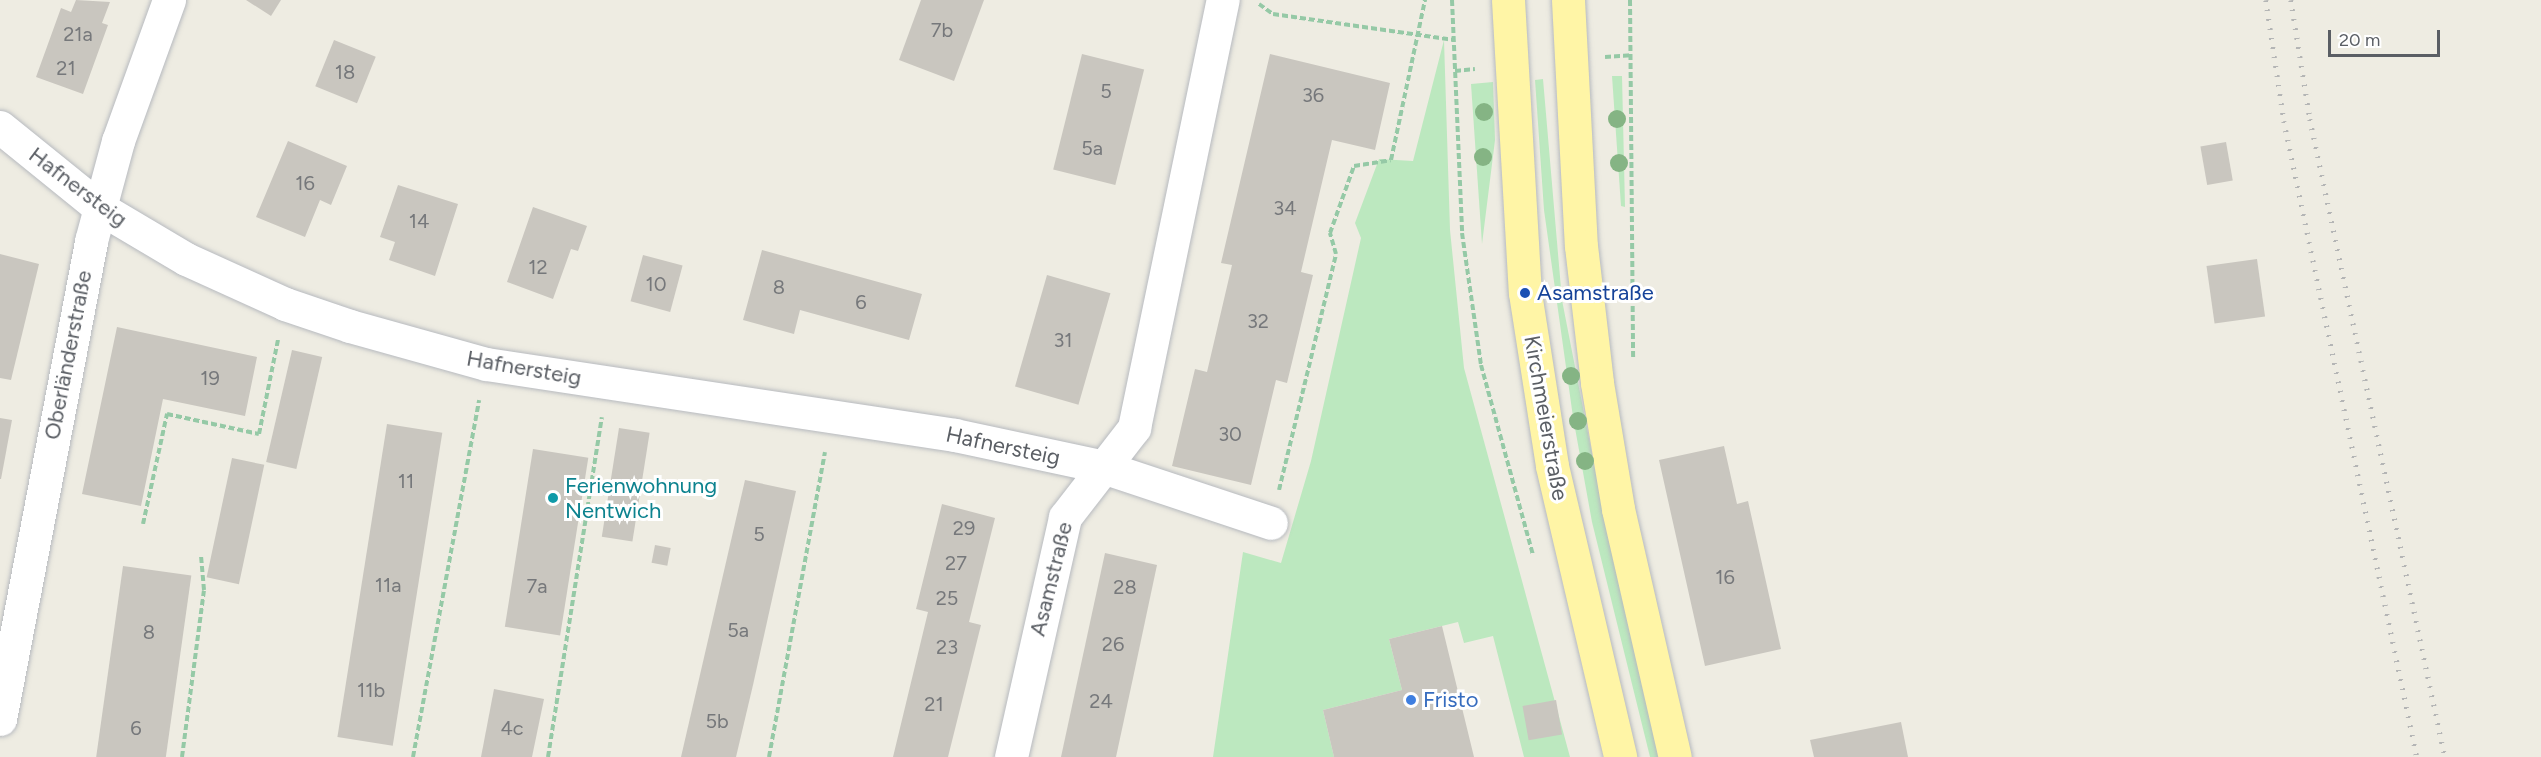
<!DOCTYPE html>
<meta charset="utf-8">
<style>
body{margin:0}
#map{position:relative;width:2541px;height:757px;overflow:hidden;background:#eeece2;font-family:Figtree,sans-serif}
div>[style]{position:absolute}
.green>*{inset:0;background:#bce8bf}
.building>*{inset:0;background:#c9c6bf;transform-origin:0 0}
.path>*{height:4px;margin-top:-2px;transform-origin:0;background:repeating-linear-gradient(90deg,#95c9a6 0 6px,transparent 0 9px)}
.roads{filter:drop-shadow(0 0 2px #b7babf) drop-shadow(0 0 2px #b7babf)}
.minor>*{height:33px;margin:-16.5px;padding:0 16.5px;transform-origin:16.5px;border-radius:16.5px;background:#fff}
.major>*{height:33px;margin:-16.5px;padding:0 16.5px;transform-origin:16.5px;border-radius:16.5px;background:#fff5a6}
.rail>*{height:4.5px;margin-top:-2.25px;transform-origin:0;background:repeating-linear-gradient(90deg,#b4b5b5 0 1.5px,transparent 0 9.5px)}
.trees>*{width:18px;height:18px;margin:-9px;border-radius:50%;background:#85b484}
.dots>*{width:16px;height:16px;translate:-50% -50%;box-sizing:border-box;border:3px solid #fff;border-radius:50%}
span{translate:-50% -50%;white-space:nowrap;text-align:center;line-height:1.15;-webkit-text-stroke:6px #fff;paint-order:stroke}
.number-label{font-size:20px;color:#76787b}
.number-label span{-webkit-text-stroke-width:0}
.street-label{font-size:22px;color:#5a5e64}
.transit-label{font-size:22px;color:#164399}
.left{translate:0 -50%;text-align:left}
.culture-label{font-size:22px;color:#0d838f}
.shop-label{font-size:22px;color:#366cbe}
.scale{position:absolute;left:2328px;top:30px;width:112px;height:27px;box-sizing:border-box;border:3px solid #5a5e64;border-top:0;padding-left:8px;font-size:18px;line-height:21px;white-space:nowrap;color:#5a5e64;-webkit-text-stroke:4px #fff;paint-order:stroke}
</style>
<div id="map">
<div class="green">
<div style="clip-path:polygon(1444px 40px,1450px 230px,1464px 368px,1570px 757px,1524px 757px,1493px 636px,1464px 643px,1458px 622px,1389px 639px,1402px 690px,1323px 710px,1334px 757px,1213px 757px,1243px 552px,1281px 563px,1311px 461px,1361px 238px,1355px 223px,1379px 159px,1413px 161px)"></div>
<div style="clip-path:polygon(1612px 76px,1622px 76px,1625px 207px,1621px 206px)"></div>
<div style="clip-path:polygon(1543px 79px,1562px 300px,1605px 521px,1660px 757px,1650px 757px,1592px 522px,1573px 417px,1544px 210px,1535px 80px)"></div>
<div style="clip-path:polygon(1493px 82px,1495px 140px,1482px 244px,1471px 84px)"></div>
</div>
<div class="building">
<div style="clip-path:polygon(76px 0,110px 2px,102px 23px,108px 25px,83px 94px,36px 77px,61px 8px,71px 12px)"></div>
<div style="clip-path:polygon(246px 0,281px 0,271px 16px)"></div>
<div style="clip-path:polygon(921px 0,984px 0,954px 81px,899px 60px)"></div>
<div style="left:334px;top:40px;width:45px;height:50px;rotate:22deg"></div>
<div style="left:1082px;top:54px;width:64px;height:119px;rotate:14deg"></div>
<div style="clip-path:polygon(1270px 54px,1390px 83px,1375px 150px,1332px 140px,1301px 272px,1313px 275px,1287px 383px,1276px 380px,1251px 485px,1172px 466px,1195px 369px,1207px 372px,1232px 265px,1221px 263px)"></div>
<div style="clip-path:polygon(288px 141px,347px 166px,331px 205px,320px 200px,305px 237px,256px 217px)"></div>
<div style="left:2226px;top:142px;width:39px;height:26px;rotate:80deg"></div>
<div style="clip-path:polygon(398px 185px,458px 204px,435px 276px,389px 260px,395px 242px,380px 237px)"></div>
<div style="clip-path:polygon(533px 207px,587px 226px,578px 251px,571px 249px,553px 299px,507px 282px)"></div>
<div style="clip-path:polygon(762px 250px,922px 294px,909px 340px,800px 310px,794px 334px,743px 320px)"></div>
<div style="clip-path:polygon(0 254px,39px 264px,11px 380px,0 378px)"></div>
<div style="left:643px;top:255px;width:41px;height:48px;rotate:15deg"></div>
<div style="left:2257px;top:259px;width:58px;height:51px;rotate:82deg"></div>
<div style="left:1047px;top:275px;width:66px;height:116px;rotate:16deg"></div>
<div style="clip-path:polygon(117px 327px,257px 357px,245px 416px,163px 399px,141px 506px,82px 494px)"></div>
<div style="left:292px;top:350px;width:31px;height:115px;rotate:13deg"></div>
<div style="clip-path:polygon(0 418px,12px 420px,1px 479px,0 479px)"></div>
<div style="left:387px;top:424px;width:56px;height:317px;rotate:9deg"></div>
<div style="left:619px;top:428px;width:31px;height:110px;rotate:9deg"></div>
<div style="clip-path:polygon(1724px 446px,1737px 504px,1748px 501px,1781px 649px,1705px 666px,1659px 460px)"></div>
<div style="left:533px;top:449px;width:56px;height:180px;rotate:9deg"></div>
<div style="left:232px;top:458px;width:33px;height:122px;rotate:12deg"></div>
<div style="clip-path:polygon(745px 480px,796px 491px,753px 685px,736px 757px,681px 757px)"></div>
<div style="clip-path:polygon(942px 504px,995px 518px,969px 622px,981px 625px,948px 757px,893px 757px,928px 612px,916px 609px)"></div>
<div style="left:655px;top:545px;width:16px;height:18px;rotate:11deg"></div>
<div style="clip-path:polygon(1105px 553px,1157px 565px,1133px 678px,1116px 757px,1061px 757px)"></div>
<div style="left:123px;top:566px;width:69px;height:193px;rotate:8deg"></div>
<div style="clip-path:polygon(1442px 626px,1474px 757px,1334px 757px,1323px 710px,1402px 690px,1389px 639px)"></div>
<div style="clip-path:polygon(494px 689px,544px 699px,532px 757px,481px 757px)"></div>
<div style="left:1556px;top:700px;width:35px;height:34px;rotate:80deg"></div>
<div style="clip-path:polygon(1901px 722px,1908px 757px,1814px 757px,1810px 740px)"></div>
</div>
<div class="path">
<div style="left:1452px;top:0;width:233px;rotate:87.5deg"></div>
<div style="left:1462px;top:233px;width:133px;rotate:81.8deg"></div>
<div style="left:1481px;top:365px;width:197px;rotate:74.7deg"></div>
<div style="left:1630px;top:0;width:359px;rotate:89.5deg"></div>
<div style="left:1259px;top:4px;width:17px;rotate:36deg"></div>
<div style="left:1273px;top:14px;width:183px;rotate:8.2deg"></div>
<div style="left:1605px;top:57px;width:26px;rotate:-4deg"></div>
<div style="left:1455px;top:71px;width:20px;rotate:-6deg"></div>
<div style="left:1279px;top:490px;width:243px;rotate:-76.4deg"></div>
<div style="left:1336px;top:254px;width:22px;rotate:-106deg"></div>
<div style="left:1330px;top:233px;width:71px;rotate:-70.3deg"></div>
<div style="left:1354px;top:166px;width:37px;rotate:-9deg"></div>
<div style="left:1391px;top:160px;width:164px;rotate:-78deg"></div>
<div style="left:143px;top:524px;width:113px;rotate:-77.7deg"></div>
<div style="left:167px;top:414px;width:94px;rotate:12.3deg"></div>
<div style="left:259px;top:434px;width:96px;rotate:-78.6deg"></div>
<div style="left:182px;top:757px;width:168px;rotate:-82.5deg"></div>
<div style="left:204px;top:590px;width:34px;rotate:-95deg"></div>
<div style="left:413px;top:757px;width:363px;rotate:-79.5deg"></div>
<div style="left:548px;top:757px;width:344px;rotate:-81deg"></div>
<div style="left:769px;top:757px;width:310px;rotate:-79.6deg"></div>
</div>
<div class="roads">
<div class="minor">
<div style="left:0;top:127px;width:129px;rotate:39deg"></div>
<div style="left:100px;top:208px;width:100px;rotate:30.7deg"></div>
<div style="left:186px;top:259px;width:109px;rotate:24.4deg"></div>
<div style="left:285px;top:304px;width:69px;rotate:18.7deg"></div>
<div style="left:350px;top:326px;width:141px;rotate:15.6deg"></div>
<div style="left:486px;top:364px;width:474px;rotate:8.6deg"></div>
<div style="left:955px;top:435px;width:148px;rotate:12.1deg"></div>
<div style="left:1100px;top:466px;width:180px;rotate:18.4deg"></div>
<div style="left:0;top:719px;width:487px;rotate:-79.2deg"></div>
<div style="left:91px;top:241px;width:104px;rotate:-74.9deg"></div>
<div style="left:118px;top:141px;width:150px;rotate:-70.1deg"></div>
<div style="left:1011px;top:757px;width:246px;rotate:-77.3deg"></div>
<div style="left:1065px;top:517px;width:113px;rotate:-52.2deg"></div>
<div style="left:1134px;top:428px;width:437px;rotate:-78.3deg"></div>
</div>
<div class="major">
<div style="left:1508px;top:0;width:293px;rotate:86.7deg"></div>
<div style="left:1525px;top:293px;width:175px;rotate:81.1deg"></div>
<div style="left:1552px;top:466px;width:299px;rotate:76.8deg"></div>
<div style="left:1568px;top:0;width:246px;rotate:87deg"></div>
<div style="left:1581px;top:246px;width:138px;rotate:83.3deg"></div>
<div style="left:1597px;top:383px;width:128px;rotate:80.5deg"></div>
<div style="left:1618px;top:509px;width:254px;rotate:77.1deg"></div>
</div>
</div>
<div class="rail">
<div style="left:2266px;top:0;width:122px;rotate:81.5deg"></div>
<div style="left:2284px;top:121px;width:650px;rotate:78.19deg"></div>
<div style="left:2291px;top:0;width:121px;rotate:80.9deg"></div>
<div style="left:2310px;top:119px;width:652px;rotate:78.05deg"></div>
</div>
<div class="trees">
<div style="left:1484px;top:112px"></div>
<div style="left:1617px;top:119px"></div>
<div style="left:1483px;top:157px"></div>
<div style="left:1619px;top:163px"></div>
<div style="left:1571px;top:376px"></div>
<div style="left:1578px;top:421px"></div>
<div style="left:1585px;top:461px"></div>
</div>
<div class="dots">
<div style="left:1525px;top:293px;background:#1a4fb4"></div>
<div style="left:553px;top:498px;background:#0f9aa8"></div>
<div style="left:1411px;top:700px;background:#3f7fe0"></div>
</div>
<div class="number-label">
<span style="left:942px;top:30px">7b</span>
<span style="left:78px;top:34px">21a</span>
<span style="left:66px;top:68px">21</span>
<span style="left:345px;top:72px">18</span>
<span style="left:1106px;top:91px">5</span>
<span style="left:1313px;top:95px">36</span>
<span style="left:1092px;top:148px">5a</span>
<span style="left:305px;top:183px">16</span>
<span style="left:1285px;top:208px">34</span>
<span style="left:419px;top:221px">14</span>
<span style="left:538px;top:267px">12</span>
<span style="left:656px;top:284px">10</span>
<span style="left:779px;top:287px">8</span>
<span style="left:861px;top:302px">6</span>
<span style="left:1258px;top:321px">32</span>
<span style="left:1063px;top:340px">31</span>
<span style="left:210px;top:378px">19</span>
<span style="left:1230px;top:434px">30</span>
<span style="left:406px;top:481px">11</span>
<span style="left:964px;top:528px">29</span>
<span style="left:759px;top:534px">5</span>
<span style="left:956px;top:563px">27</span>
<span style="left:1725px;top:577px">16</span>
<span style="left:388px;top:585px">11a</span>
<span style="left:537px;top:586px">7a</span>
<span style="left:1125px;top:587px">28</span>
<span style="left:947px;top:598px">25</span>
<span style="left:738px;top:630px">5a</span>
<span style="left:149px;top:632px">8</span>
<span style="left:1113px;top:644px">26</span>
<span style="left:947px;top:647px">23</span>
<span style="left:371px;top:690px">11b</span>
<span style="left:1101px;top:701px">24</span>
<span style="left:934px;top:704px">21</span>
<span style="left:717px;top:721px">5b</span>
<span style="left:136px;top:728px">6</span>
<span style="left:512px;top:728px">4c</span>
</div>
<div class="street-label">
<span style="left:78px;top:187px;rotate:37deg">Hafnersteig</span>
<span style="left:68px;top:355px;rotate:-79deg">Oberländerstraße</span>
<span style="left:524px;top:368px;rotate:10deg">Hafnersteig</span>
<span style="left:1546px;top:418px;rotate:80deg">Kirchmeierstraße</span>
<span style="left:1003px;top:446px;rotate:12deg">Hafnersteig</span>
<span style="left:1051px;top:579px;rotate:-76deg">Asamstraße</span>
</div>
<div class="transit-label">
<span class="left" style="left:1537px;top:293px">Asamstraße</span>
</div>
<div class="culture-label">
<span class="left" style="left:565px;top:498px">Ferienwohnung<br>Nentwich</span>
</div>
<div class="shop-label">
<span class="left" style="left:1423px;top:700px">Fristo</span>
</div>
<div class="scale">20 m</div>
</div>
